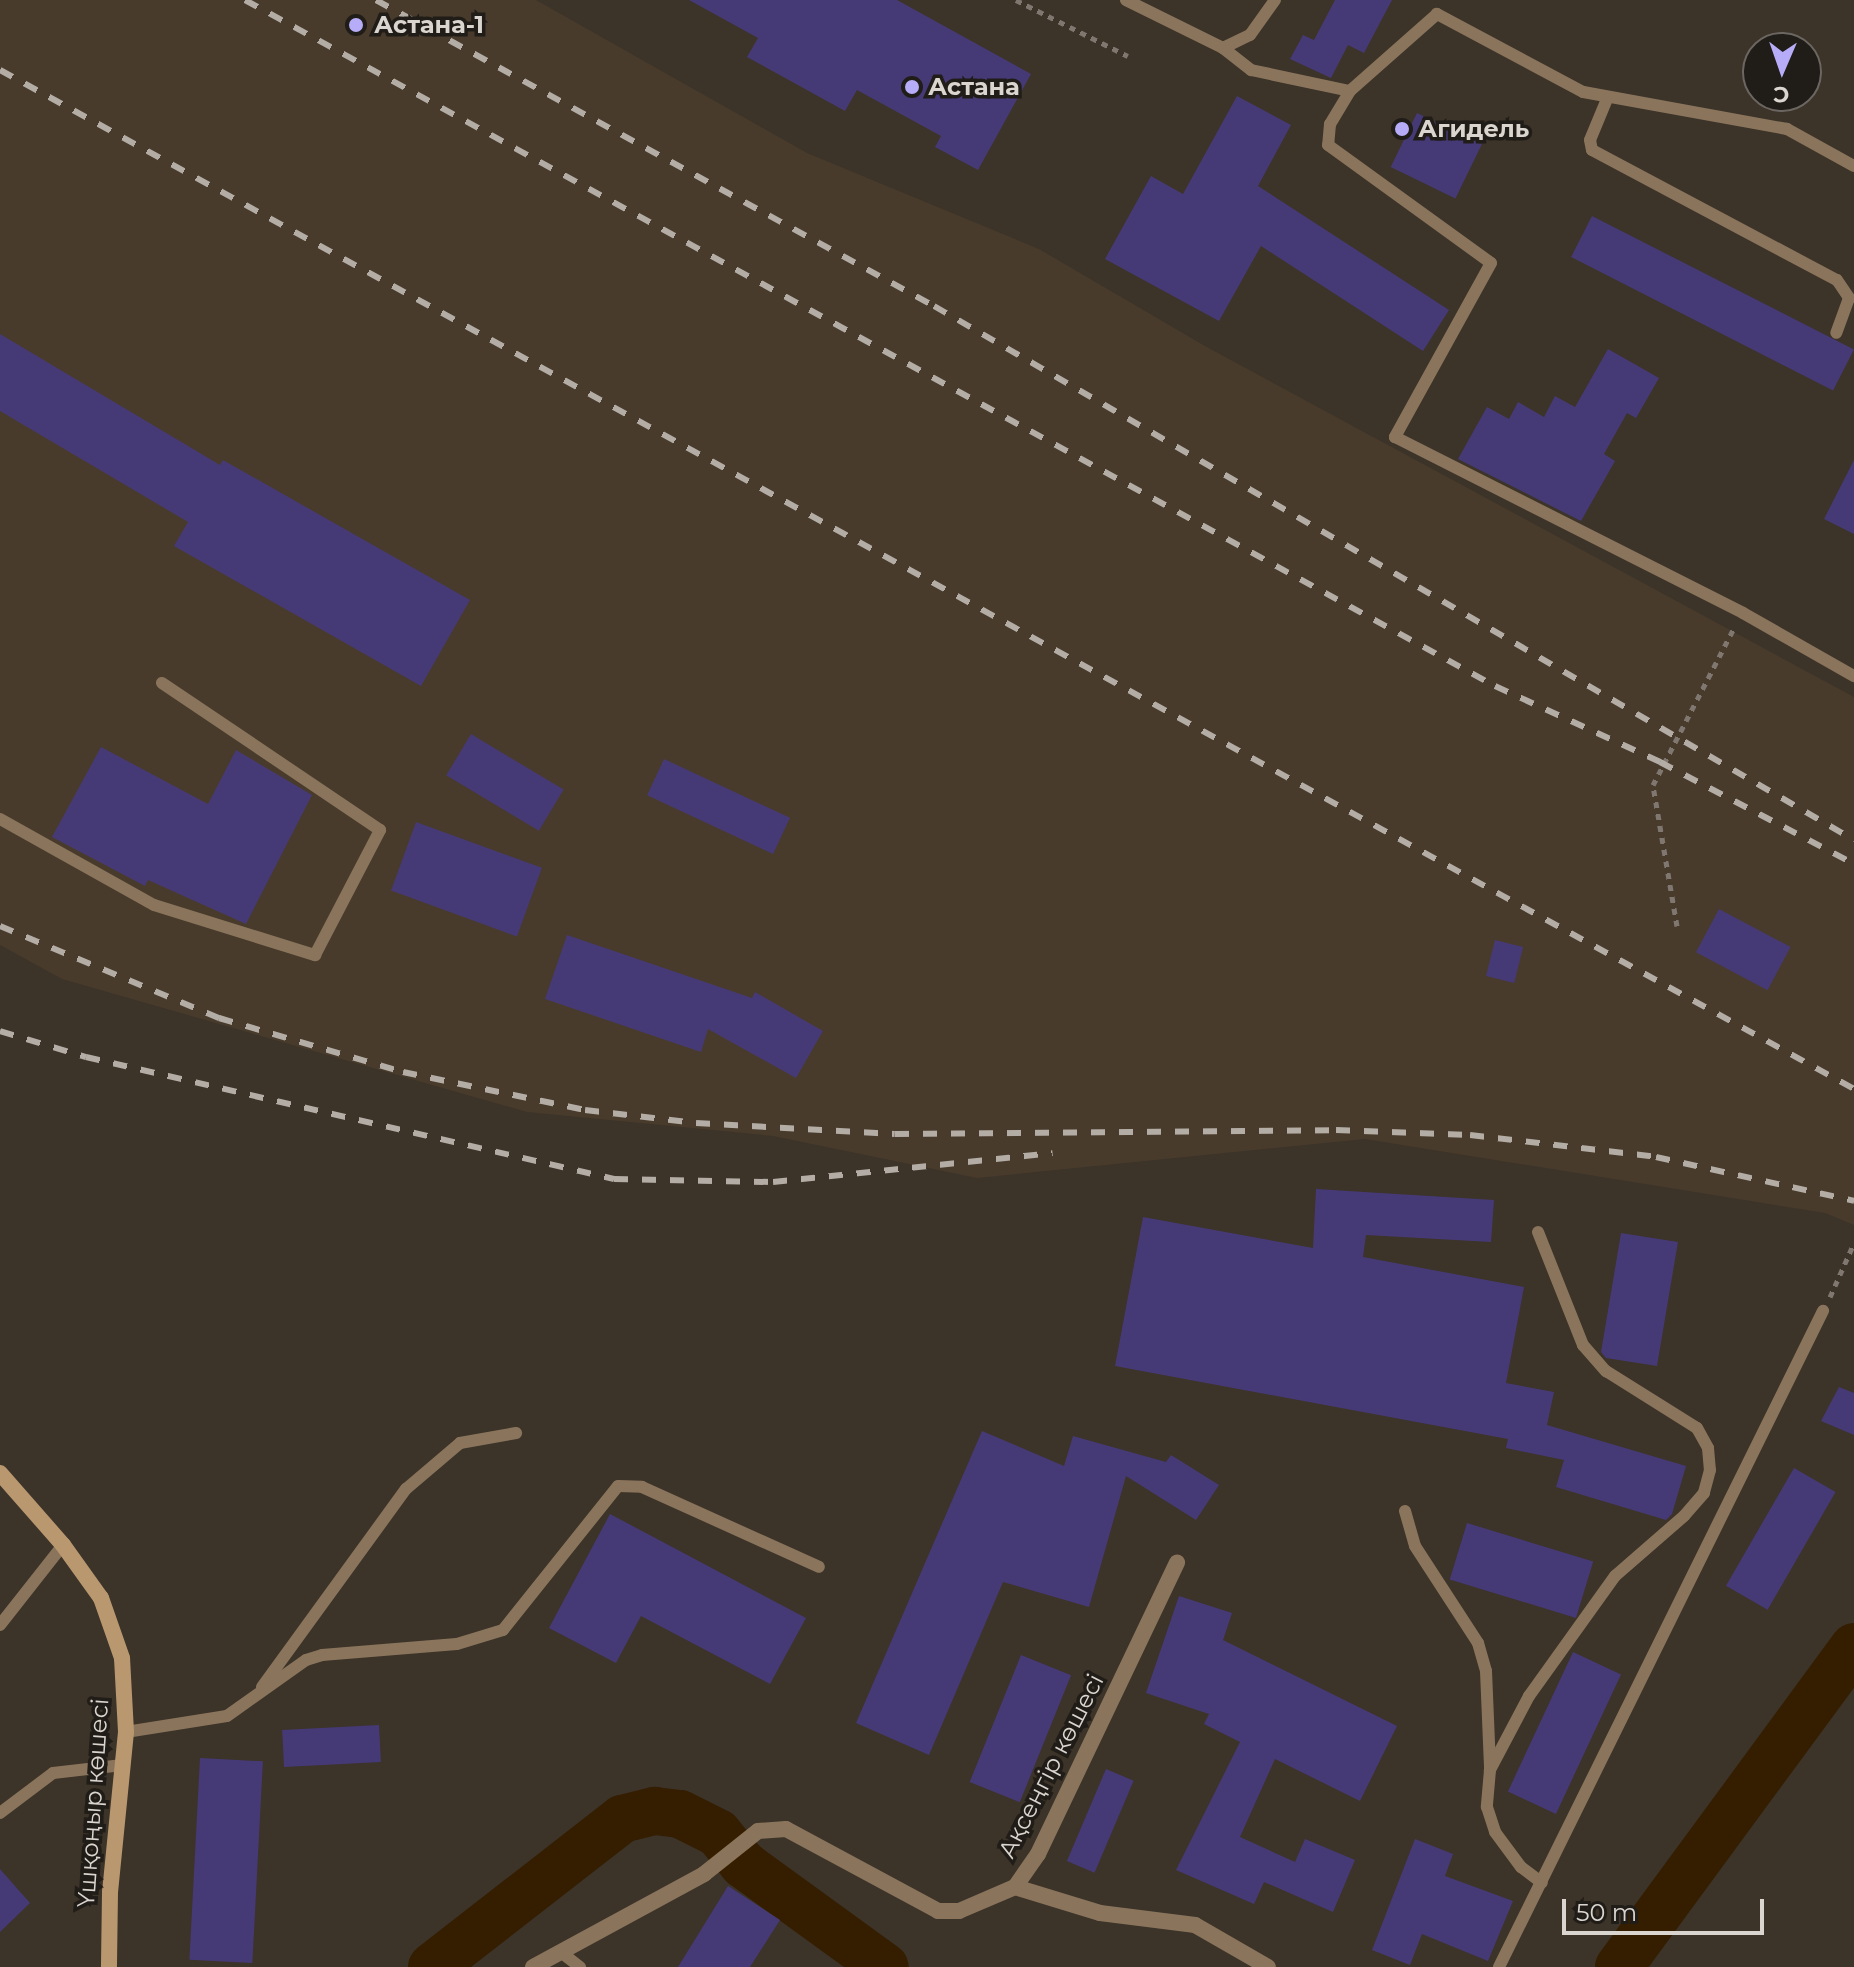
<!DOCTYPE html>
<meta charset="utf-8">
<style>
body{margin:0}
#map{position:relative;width:1854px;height:1967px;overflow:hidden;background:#3c3329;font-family:Montserrat,sans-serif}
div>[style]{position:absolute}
.built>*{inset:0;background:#483b2b}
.river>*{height:48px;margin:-24px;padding:0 24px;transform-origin:24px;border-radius:24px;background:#351e00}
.building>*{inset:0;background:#463a76;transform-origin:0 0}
.path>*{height:5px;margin-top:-2.5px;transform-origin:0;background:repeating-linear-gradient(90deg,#807870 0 6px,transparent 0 12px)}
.service>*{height:12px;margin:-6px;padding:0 6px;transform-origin:6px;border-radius:6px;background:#8a755c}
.minor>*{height:16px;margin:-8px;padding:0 8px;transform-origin:8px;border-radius:8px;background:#8a755c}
.secondary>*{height:16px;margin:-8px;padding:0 8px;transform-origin:8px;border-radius:8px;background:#b99870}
.rail>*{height:6px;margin-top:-3px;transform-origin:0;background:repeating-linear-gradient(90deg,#b3ada6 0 14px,transparent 0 28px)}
.dots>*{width:22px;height:22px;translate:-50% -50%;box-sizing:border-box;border:4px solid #201c17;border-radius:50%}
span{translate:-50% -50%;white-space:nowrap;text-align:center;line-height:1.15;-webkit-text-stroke:7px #201c17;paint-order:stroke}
.poi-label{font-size:24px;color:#dbd5cf;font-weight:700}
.left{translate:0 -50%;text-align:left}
.street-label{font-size:24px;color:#dbd5cf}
.north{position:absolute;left:1742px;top:32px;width:80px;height:80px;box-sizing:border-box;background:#201c17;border:2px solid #6b6661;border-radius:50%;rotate:182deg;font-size:22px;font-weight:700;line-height:32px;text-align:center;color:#dbd5cf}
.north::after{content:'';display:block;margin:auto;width:28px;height:36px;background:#b6acf8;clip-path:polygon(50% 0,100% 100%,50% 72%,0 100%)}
.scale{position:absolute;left:1562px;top:1899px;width:202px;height:36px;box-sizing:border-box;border:4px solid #dbd5cf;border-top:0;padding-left:10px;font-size:24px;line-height:28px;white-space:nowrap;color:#dbd5cf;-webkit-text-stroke:6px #201c17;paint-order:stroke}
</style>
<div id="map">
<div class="built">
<div style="clip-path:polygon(0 0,536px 0,807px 153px,1039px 249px,1205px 346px,1854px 697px,1854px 1225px,1825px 1213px,1365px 1139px,977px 1178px,773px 1136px,527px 1112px,62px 979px,0 945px)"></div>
</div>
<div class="river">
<div style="left:432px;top:1967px;width:241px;rotate:-37.9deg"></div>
<div style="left:622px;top:1819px;width:34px;rotate:-14deg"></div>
<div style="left:655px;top:1811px;width:25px;rotate:7deg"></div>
<div style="left:680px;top:1814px;width:42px;rotate:26.6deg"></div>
<div style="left:718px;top:1833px;width:40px;rotate:51deg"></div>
<div style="left:743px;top:1864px;width:175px;rotate:36deg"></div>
<div style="left:1619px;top:1967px;width:397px;rotate:-53.7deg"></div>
</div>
<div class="building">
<div style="clip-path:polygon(689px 0,897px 0,1031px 74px,978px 170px,935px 147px,941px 136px,857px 90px,845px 111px,747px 57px,758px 38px)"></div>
<div style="clip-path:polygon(1335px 0,1392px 0,1364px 53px,1348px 45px,1331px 78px,1290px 59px,1303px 35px,1314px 40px)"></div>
<div style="clip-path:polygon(1237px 96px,1291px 125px,1258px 186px,1449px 310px,1423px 351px,1261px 246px,1219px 321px,1105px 259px,1151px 176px,1183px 194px)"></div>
<div style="left:1417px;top:113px;width:72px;height:60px;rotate:26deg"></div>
<div style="left:1592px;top:216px;width:294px;height:46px;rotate:27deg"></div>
<div style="clip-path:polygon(0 334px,220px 465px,223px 460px,470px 600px,421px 686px,174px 546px,188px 522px,0 411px)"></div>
<div style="clip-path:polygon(1608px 349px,1659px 378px,1636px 418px,1627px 413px,1604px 454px,1615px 461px,1581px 521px,1458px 459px,1487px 407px,1509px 419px,1518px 402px,1544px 417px,1555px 396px,1575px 407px)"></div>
<div style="clip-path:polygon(1854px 460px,1854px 534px,1824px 519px)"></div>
<div style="left:471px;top:734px;width:108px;height:48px;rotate:31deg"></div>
<div style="clip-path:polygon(101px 747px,208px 804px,236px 750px,312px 795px,246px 924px,148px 880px,145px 886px,52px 837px)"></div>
<div style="left:664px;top:759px;width:139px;height:40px;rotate:25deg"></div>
<div style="left:416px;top:822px;width:134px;height:73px;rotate:20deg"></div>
<div style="left:1719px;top:909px;width:81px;height:49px;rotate:28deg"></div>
<div style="clip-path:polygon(567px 935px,752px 998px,755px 992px,823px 1031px,796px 1078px,708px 1029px,701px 1052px,545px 999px)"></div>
<div style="left:1495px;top:940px;width:29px;height:37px;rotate:14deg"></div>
<div style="clip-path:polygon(1316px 1189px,1494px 1200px,1491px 1242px,1366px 1235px,1363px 1257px,1524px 1287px,1506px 1383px,1554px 1392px,1547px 1425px,1686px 1466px,1672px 1514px,1666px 1520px,1556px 1487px,1564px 1460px,1506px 1448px,1508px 1439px,1115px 1366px,1143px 1217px,1313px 1248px)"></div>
<div style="clip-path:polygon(1621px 1233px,1678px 1242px,1657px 1366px,1606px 1358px,1601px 1352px)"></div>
<div style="clip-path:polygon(1839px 1387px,1854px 1393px,1854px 1435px,1821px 1421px)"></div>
<div style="clip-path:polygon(982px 1431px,1064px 1466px,1073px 1436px,1166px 1462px,1171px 1455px,1219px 1485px,1196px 1520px,1126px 1476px,1089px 1607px,1003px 1582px,929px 1755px,856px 1723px)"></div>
<div style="left:1794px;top:1468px;width:48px;height:136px;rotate:30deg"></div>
<div style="clip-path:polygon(610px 1514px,806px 1618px,770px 1684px,641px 1616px,616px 1663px,549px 1628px)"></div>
<div style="left:1467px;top:1523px;width:132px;height:59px;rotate:17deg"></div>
<div style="clip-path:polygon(1179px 1596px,1232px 1613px,1223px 1640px,1397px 1726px,1360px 1801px,1275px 1759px,1240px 1837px,1295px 1862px,1305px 1839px,1355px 1860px,1333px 1912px,1264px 1882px,1254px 1904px,1176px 1870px,1240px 1742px,1204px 1724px,1209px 1714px,1146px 1693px)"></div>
<div style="left:1573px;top:1652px;width:53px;height:154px;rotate:25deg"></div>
<div style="left:1021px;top:1655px;width:54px;height:137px;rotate:22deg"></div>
<div style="left:379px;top:1725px;width:37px;height:97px;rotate:87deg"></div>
<div style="left:200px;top:1758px;width:63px;height:202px;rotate:3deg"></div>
<div style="left:1106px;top:1769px;width:30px;height:100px;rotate:23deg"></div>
<div style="clip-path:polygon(1415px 1839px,1453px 1854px,1445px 1876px,1513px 1901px,1488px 1961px,1422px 1934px,1410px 1965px,1372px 1950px)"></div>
<div style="clip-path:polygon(0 1869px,30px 1903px,0 1932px)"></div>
<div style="clip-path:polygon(728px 1886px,780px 1920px,750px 1967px,678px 1967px)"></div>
</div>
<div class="path">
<div style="left:1016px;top:0;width:125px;rotate:26.6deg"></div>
<div style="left:1677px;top:926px;width:143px;rotate:-99.7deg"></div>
<div style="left:1653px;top:785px;width:177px;rotate:-62.7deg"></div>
<div style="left:1830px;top:1297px;width:59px;rotate:-66deg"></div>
</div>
<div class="service">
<div style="left:1126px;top:0;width:108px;rotate:26.3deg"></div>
<div style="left:1223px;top:48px;width:30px;rotate:-26deg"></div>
<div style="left:1250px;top:35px;width:43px;rotate:-54.5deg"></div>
<div style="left:1223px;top:48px;width:36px;rotate:38deg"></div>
<div style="left:1251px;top:70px;width:101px;rotate:12deg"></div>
<div style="left:1607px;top:99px;width:44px;rotate:112.5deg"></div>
<div style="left:1590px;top:140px;width:10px;rotate:79deg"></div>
<div style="left:1592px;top:150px;width:277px;rotate:28deg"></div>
<div style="left:1837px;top:280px;width:22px;rotate:56deg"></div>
<div style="left:1849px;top:298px;width:37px;rotate:110deg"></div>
<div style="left:1854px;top:166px;width:77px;rotate:-151.1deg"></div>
<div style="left:1787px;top:129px;width:207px;rotate:-169.7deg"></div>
<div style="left:1583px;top:92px;width:166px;rotate:-151.9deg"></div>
<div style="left:1437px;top:14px;width:116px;rotate:138.5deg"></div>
<div style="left:1350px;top:91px;width:39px;rotate:121deg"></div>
<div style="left:1330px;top:124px;width:21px;rotate:95deg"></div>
<div style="left:1328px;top:145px;width:201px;rotate:35.9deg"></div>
<div style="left:1491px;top:263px;width:199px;rotate:118.9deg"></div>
<div style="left:1395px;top:437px;width:390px;rotate:26.8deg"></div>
<div style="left:1743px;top:613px;width:128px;rotate:29.6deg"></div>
<div style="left:0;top:819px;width:176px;rotate:29.2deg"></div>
<div style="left:154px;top:905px;width:169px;rotate:17.3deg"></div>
<div style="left:315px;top:955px;width:141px;rotate:-62.5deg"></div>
<div style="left:380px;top:830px;width:263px;rotate:-146deg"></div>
<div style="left:1538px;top:1232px;width:122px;rotate:68.3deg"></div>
<div style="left:1583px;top:1345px;width:35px;rotate:49deg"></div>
<div style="left:1606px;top:1371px;width:107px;rotate:32.1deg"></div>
<div style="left:1697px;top:1428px;width:23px;rotate:61deg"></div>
<div style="left:1708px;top:1448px;width:22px;rotate:85deg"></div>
<div style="left:1710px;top:1470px;width:24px;rotate:105deg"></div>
<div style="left:1704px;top:1493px;width:30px;rotate:131deg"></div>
<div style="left:1684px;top:1516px;width:91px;rotate:139deg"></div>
<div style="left:1615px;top:1576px;width:148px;rotate:125.6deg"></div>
<div style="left:1529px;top:1696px;width:84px;rotate:117.8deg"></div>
<div style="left:1490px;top:1770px;width:37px;rotate:95deg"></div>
<div style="left:1487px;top:1807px;width:26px;rotate:72deg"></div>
<div style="left:1495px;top:1832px;width:44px;rotate:53.4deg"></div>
<div style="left:1521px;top:1867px;width:26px;rotate:37deg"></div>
<div style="left:1405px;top:1511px;width:36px;rotate:74deg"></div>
<div style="left:1415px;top:1546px;width:116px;rotate:57deg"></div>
<div style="left:1478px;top:1643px;width:29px;rotate:74deg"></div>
<div style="left:1486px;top:1671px;width:96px;rotate:87.6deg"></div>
<div style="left:0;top:1625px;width:102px;rotate:-51.8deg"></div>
<div style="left:262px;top:1687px;width:245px;rotate:-54deg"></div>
<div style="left:406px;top:1489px;width:71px;rotate:-40.4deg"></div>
<div style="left:460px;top:1443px;width:57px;rotate:-10.1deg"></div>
<div style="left:126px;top:1732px;width:102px;rotate:-9deg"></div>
<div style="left:227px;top:1716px;width:97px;rotate:-35.3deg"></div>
<div style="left:306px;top:1660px;width:17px;rotate:-17deg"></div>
<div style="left:322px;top:1655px;width:135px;rotate:-4.7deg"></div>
<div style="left:457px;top:1644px;width:48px;rotate:-16.9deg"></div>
<div style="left:503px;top:1630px;width:184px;rotate:-51.4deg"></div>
<div style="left:618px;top:1486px;width:24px;rotate:2deg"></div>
<div style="left:642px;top:1487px;width:194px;rotate:24.3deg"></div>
<div style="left:0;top:1813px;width:66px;rotate:-37deg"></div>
<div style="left:53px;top:1773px;width:70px;rotate:-6.5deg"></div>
<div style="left:562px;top:1953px;width:23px;rotate:38deg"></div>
<div style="left:1499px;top:1967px;width:732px;rotate:-63.72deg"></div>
</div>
<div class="minor">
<div style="left:1015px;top:1887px;width:89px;rotate:17deg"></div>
<div style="left:1100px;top:1913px;width:96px;rotate:7.2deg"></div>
<div style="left:1195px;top:1925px;width:84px;rotate:29.9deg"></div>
<div style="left:533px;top:1967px;width:195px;rotate:-28.5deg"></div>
<div style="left:704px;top:1874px;width:69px;rotate:-38.5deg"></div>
<div style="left:758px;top:1831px;width:28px;rotate:-4deg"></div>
<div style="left:786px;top:1829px;width:173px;rotate:28.3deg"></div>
<div style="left:938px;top:1911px;width:21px"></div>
<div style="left:959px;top:1911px;width:61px;rotate:-23.2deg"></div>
<div style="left:1015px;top:1887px;width:40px;rotate:-55.1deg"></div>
<div style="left:1038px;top:1854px;width:323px;rotate:-64.5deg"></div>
</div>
<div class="secondary">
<div style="left:0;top:1473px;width:96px;rotate:48.8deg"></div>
<div style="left:63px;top:1545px;width:65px;rotate:54.4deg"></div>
<div style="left:101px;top:1598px;width:64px;rotate:70.7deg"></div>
<div style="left:122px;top:1658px;width:74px;rotate:86.9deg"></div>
<div style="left:126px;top:1732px;width:161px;rotate:95.7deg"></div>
<div style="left:110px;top:1892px;width:75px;rotate:90.8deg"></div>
</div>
<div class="rail">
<div style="left:245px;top:0;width:1426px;rotate:28.76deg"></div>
<div style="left:1495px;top:686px;width:182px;rotate:24.7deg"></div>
<div style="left:1660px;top:762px;width:219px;rotate:27.7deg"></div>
<div style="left:376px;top:0;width:636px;rotate:28.74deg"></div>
<div style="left:934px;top:306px;width:1064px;rotate:30.13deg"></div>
<div style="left:0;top:70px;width:2116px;rotate:28.79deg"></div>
<div style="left:0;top:926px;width:238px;rotate:22.8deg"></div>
<div style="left:219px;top:1018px;width:192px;rotate:16.4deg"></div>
<div style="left:403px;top:1072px;width:186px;rotate:11.8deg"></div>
<div style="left:585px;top:1110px;width:112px;rotate:6.7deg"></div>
<div style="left:696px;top:1123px;width:199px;rotate:3.2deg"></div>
<div style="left:895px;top:1134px;width:441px;rotate:-0.5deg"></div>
<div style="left:1336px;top:1130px;width:134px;rotate:2.1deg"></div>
<div style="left:1470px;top:1135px;width:187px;rotate:6.7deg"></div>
<div style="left:1656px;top:1157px;width:203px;rotate:12.5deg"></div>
<div style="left:0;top:1031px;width:90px;rotate:16.8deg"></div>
<div style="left:86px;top:1057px;width:542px;rotate:13.01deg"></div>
<div style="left:614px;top:1179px;width:159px;rotate:1.1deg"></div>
<div style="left:773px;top:1182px;width:281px;rotate:-5.9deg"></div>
</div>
<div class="dots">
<div style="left:356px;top:25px;background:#b6acf8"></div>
<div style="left:912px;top:87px;background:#b6acf8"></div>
<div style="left:1402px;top:129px;background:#b6acf8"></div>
</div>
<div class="poi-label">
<span class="left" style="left:374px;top:25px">Астана-1</span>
<span class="left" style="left:928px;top:87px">Астана</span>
<span class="left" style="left:1418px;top:129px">Агидель</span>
</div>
<div class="street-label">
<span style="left:1051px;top:1766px;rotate:-63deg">Ақсеңгір көшесі</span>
<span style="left:93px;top:1803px;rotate:-86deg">Үшқоңыр көшесі</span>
</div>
<div class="north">С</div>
<div class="scale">50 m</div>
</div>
